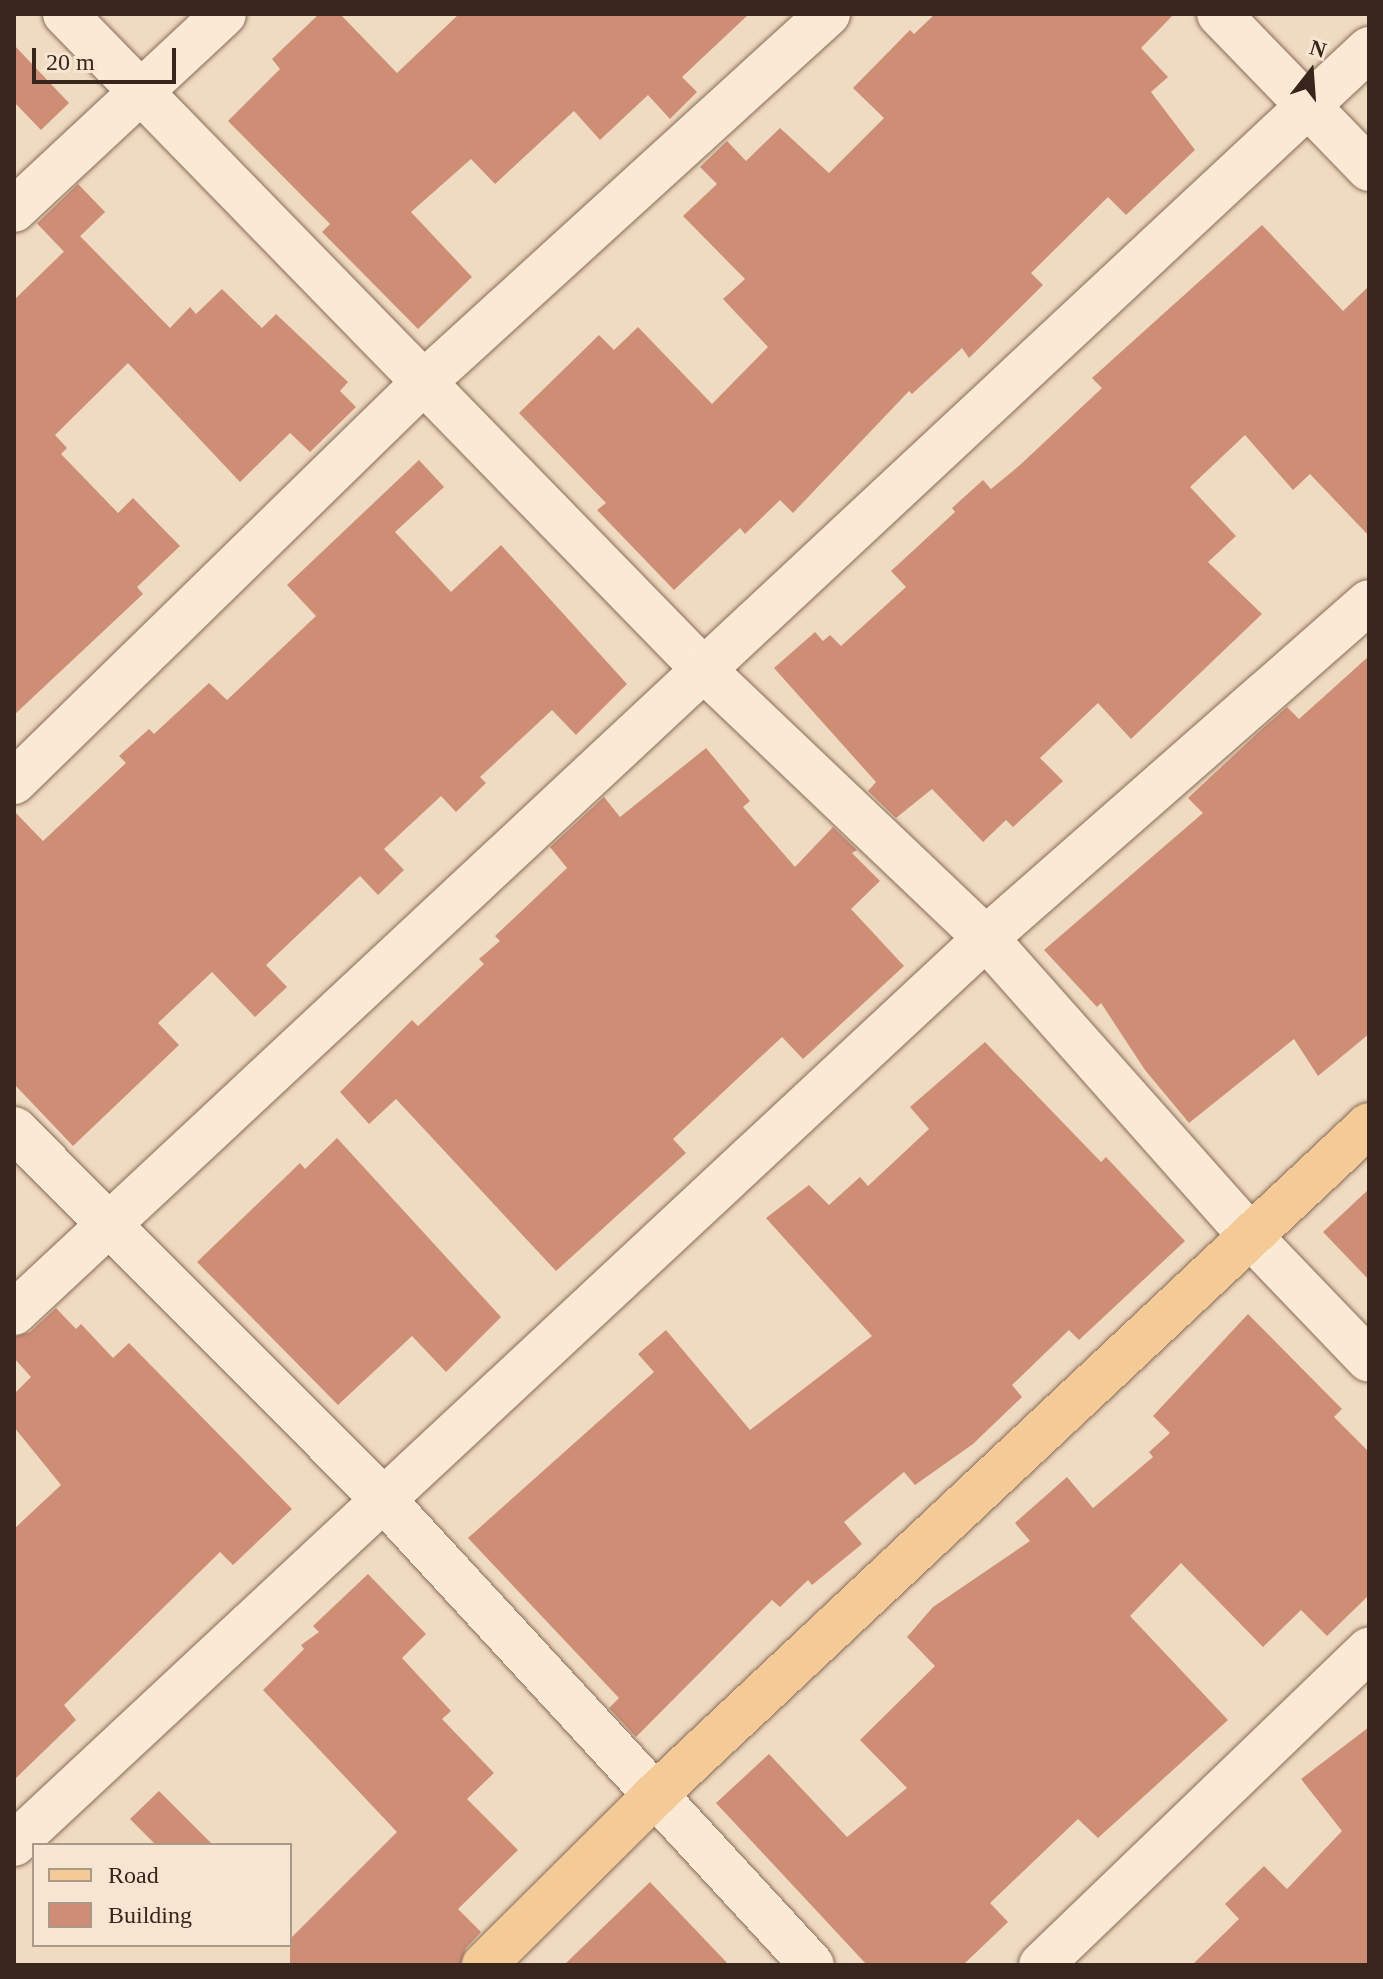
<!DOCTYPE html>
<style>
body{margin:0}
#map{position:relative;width:1383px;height:1979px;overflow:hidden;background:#efdbc1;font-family:Georgia,serif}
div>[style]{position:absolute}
.building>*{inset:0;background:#ce8e76;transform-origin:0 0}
.roads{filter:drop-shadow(0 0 2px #896b58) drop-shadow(0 0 2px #896b58)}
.minor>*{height:44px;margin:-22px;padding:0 22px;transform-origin:22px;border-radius:22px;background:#fae9d4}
.major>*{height:44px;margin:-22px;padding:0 22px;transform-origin:22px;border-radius:22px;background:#f4ca97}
span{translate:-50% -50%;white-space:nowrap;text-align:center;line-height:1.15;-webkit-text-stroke:7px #f6e6d1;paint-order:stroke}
.frame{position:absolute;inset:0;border:16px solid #38261d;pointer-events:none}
.legend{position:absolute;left:32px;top:1843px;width:260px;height:104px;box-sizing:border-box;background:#f6e6d1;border:2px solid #aa9989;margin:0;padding:10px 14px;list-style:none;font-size:24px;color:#38261d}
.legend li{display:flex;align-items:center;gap:16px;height:40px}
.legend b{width:40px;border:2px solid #aa9989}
.north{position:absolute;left:1271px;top:32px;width:80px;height:80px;-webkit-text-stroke:6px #f6e6d1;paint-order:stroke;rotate:17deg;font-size:22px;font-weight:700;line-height:32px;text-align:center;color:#38261d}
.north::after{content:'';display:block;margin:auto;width:28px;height:36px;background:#38261d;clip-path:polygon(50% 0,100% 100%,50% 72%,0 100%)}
.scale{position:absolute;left:32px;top:48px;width:144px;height:36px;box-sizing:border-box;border:4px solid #38261d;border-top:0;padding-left:10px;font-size:24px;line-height:28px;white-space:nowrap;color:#38261d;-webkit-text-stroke:6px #f6e6d1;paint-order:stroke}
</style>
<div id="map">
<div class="building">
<div style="clip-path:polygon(319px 14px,340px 14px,397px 73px,459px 14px,749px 14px,682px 77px,697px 92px,670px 119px,648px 95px,600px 140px,574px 111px,495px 184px,471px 159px,411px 212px,472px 277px,418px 329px,322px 232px,330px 224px,228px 121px,280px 69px,272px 59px)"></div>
<div style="clip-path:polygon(935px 14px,1174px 14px,1141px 48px,1168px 77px,1151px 92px,1195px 150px,1126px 215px,1108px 197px,1031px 273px,1043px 285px,969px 358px,962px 348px,912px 394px,909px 391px,793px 513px,780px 500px,745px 534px,740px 528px,674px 590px,597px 510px,606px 503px,519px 413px,599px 335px,614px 350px,638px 327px,712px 404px,768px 347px,723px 299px,745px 279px,683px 216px,717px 184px,700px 167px,727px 141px,746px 161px,780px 128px,829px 173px,884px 118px,853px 88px,910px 30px,914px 34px)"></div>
<div style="clip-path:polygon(14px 45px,69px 103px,41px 130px,14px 102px)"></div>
<div style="left:78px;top:184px;width:39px;height:57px;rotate:46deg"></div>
<div style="clip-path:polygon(1262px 225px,1343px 311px,1369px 286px,1369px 536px,1310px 474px,1293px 490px,1245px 435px,1190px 487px,1236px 536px,1208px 562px,1262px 614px,1131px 739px,1098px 703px,1040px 758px,1063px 781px,1013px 827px,1006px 820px,983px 842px,932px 789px,896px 818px,868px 791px,876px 782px,774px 668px,815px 632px,823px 641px,830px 635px,841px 646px,906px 587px,891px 571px,955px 512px,952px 508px,983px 480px,991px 489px,1020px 465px,1102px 388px,1092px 378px)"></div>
<div style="clip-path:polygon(80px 236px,170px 328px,190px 307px,196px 314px,222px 289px,262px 328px,276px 314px,348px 382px,340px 391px,356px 407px,310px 452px,290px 433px,240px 482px,128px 363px,55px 435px,67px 448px,61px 454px,118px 513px,133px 498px,180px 546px,137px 587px,143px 594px,14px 715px,14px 300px)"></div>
<div style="clip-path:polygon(419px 460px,444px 487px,395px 532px,451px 592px,501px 545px,627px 684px,576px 735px,552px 710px,480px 777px,486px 783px,456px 812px,441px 796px,384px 849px,404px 870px,378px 895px,360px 876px,266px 965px,287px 987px,255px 1017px,212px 972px,158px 1023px,179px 1045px,73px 1146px,14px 1084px,14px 811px,43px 841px,126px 763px,119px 756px,149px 729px,154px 734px,209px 683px,227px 700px,316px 616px,287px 585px)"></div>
<div style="clip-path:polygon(1369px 656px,1369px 1034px,1318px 1076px,1294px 1039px,1189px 1123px,1145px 1070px,1101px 1003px,1097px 1007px,1044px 950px,1203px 813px,1188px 798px,1263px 728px,1287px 707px,1299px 719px)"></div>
<div style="clip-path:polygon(706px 748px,750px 801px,743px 807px,795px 867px,833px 827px,857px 850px,852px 853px,880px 881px,851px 909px,904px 966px,803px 1059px,782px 1037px,673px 1139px,686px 1153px,556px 1271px,396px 1099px,369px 1124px,340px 1092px,412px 1020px,418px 1026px,484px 964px,479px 959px,500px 941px,495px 936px,567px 868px,550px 847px,604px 797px,620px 817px)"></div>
<div style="clip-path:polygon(985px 1042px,1101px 1162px,1106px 1157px,1185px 1241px,1079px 1340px,1069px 1330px,1012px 1385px,1022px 1397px,973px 1444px,915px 1485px,904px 1472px,844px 1522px,862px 1544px,812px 1585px,808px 1580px,780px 1607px,772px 1600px,636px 1737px,609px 1708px,619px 1698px,468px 1538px,654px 1372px,638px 1354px,666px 1330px,750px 1430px,872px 1336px,766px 1218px,809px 1185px,829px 1205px,860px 1177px,868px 1186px,929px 1129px,910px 1107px)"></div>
<div style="clip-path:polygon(337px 1138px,501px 1317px,446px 1372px,412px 1336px,338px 1405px,197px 1262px,300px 1163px,305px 1169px)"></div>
<div style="clip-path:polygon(1369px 1189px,1369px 1280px,1323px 1232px)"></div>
<div style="clip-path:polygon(56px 1308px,76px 1329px,81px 1324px,113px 1358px,129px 1343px,292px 1509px,233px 1565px,220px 1552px,64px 1705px,76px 1720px,14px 1780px,14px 1529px,61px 1485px,14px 1427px,14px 1394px,31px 1377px,14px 1358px,14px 1337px,30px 1332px)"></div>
<div style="clip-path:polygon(1248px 1314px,1342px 1409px,1334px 1417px,1369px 1452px,1369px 1595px,1327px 1636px,1301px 1610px,1263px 1647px,1181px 1563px,1130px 1616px,1228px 1720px,1098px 1838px,1078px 1819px,990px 1903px,1008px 1922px,963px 1965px,867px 1965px,716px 1803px,769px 1754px,847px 1837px,907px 1788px,860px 1740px,935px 1666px,907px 1637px,933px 1607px,1030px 1541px,1015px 1523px,1067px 1477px,1093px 1508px,1153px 1457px,1149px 1452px,1170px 1433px,1153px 1416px)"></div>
<div style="clip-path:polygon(368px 1574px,426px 1634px,402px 1658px,451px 1711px,442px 1719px,494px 1773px,467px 1799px,518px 1850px,458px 1909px,481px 1932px,466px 1948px,460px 1965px,290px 1965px,290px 1939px,397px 1832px,263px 1690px,304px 1649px,301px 1645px,319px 1632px,313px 1626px)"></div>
<div style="clip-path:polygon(1369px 1727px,1369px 1965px,1192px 1965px,1239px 1919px,1225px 1904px,1264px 1866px,1287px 1889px,1342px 1831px,1301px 1779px)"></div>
<div style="clip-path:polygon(159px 1791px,213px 1845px,156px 1845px,130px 1819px)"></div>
<div style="clip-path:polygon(650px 1882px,729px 1965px,564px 1965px)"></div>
</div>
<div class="roads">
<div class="minor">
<div style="left:65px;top:14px;width:913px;rotate:45.75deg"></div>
<div style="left:702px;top:668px;width:392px;rotate:43.6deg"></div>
<div style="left:986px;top:938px;width:400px;rotate:48.4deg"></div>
<div style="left:1251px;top:1237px;width:170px;rotate:46.2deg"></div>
<div style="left:1219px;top:14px;width:216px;rotate:45.9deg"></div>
<div style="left:14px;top:210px;width:287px;rotate:-43deg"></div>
<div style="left:14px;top:782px;width:571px;rotate:-44.29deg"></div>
<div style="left:423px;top:383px;width:548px;rotate:-42.34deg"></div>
<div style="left:14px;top:1129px;width:520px;rotate:45.08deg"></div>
<div style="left:381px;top:1497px;width:636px;rotate:47.36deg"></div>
<div style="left:14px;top:1313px;width:1853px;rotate:-43.01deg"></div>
<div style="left:14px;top:1844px;width:1329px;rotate:-42.99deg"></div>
<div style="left:986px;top:938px;width:509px;rotate:-41.26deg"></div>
<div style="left:1041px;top:1965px;width:455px;rotate:-43.9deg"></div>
</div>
<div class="major">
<div style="left:484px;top:1965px;width:241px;rotate:-44.8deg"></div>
<div style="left:655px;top:1795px;width:979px;rotate:-43.18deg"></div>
</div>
</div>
<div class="frame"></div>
<ul class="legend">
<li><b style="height:10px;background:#f4ca97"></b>Road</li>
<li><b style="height:22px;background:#ce8e76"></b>Building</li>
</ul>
<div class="north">N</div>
<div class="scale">20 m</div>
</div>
